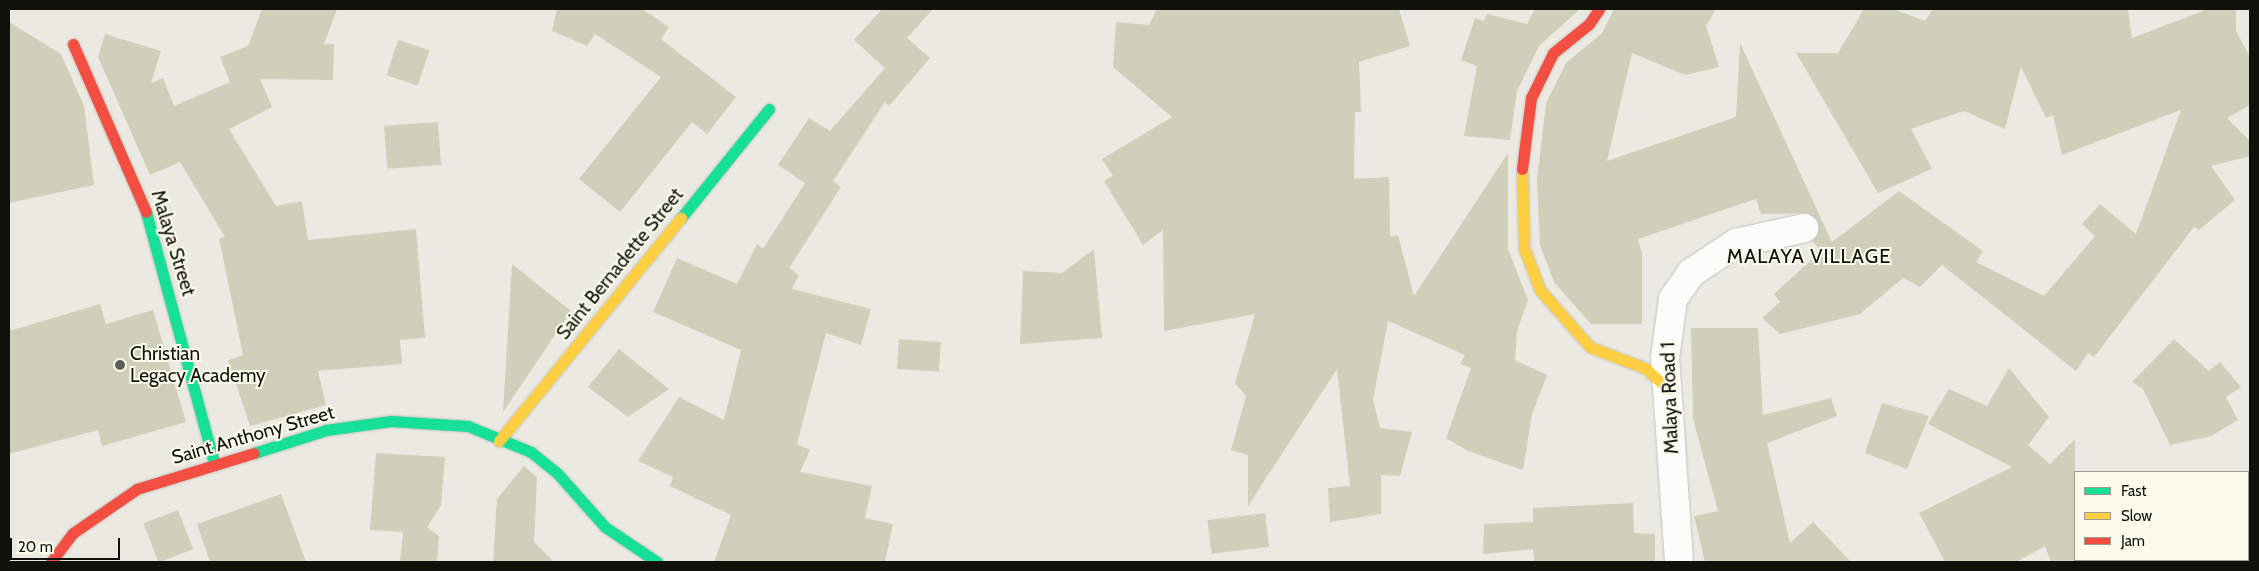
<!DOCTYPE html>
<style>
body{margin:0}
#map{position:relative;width:2259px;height:571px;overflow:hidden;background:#eaeae2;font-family:Cabin,sans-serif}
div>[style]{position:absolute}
.building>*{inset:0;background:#cfd0ba;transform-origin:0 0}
.roads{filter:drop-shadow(0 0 1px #c4c4be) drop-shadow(0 0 1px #c4c4be)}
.street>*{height:28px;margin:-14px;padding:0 14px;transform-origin:14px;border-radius:14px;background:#fcfcfb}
.fast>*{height:11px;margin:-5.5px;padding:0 5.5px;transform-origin:5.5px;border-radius:5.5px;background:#16e098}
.slow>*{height:11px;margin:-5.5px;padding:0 5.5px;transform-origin:5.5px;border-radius:5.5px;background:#ffcf43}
.jam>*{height:11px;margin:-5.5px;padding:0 5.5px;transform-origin:5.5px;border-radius:5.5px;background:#f24e42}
.dots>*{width:14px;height:14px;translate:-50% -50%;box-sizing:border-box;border:2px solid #fafbeb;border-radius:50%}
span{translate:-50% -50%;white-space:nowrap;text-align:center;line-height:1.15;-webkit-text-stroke:4px #fafbeb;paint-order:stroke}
.street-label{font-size:19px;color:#10110b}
.poi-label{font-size:19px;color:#10110b}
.left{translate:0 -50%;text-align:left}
.neighbourhood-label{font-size:20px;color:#10110b;letter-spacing:1px}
.frame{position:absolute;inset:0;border:10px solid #10110b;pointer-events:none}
.legend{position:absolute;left:2074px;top:471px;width:175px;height:90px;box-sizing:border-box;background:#fafbeb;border:1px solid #9c9d91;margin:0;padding:6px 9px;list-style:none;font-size:15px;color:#10110b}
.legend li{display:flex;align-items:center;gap:10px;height:25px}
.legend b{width:25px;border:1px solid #9c9d91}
.scale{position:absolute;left:10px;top:538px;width:110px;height:22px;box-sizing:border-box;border:2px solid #10110b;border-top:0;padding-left:6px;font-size:15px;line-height:18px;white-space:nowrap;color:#10110b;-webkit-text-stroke:4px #fafbeb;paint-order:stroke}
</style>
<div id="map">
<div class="building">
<div style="clip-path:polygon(262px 9px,337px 9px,324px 44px,334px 44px,333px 80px,260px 79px,272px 107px,229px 129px,276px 206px,302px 201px,308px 240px,416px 229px,425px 338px,400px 340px,402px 364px,318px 371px,326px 405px,250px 426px,228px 360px,243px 355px,219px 238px,225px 237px,180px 162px,150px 175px,98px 57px,105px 34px,161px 51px,151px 83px,163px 78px,174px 106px,230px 82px,220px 57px,248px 46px)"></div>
<div style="clip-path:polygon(557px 9px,642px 9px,669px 27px,661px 39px,736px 97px,707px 134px,692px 122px,620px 212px,579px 179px,661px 77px,595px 34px,587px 46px,552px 31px)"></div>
<div style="clip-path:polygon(882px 9px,933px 9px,907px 38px,930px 58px,889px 106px,885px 102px,833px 181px,841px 187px,789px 268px,799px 275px,792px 289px,871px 309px,861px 345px,826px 333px,797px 444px,810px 450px,800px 472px,872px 486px,865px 518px,893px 524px,885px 562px,714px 562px,731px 515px,670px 486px,673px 477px,638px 461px,679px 397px,724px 420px,741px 350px,653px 312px,677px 258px,737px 284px,757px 244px,763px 249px,805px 183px,778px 165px,809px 118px,830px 131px,885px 68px,854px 40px)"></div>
<div style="clip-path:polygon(1157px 9px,1399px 9px,1410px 46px,1359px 62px,1361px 112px,1355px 112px,1354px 179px,1389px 177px,1390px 237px,1398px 235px,1414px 296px,1508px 153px,1508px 249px,1528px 300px,1517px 331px,1515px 360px,1547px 375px,1532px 414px,1523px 470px,1468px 451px,1446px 438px,1471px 368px,1460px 364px,1465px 355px,1388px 321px,1373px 400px,1380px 428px,1412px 432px,1400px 476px,1381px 475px,1381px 514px,1330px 522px,1328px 488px,1350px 486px,1337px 369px,1248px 506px,1248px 455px,1231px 450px,1246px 396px,1235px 383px,1255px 314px,1164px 331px,1163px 230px,1143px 245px,1104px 181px,1113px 176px,1102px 159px,1172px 117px,1113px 67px,1116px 22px,1149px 25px)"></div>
<div style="clip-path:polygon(1535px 9px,1580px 9px,1539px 46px,1517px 91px,1510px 140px,1464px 136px,1477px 66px,1461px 60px,1475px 18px,1484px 21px,1487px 14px,1527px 24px)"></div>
<div style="clip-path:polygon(1614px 9px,1716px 9px,1706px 26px,1719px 67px,1685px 75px,1632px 53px,1607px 161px,1736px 117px,1740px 43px,1832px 242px,1899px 191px,1983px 251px,1976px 262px,2044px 296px,2095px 236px,2082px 224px,2100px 204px,2136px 234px,2181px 110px,2062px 155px,2053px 115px,2046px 118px,2021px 67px,2005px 129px,1964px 111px,1911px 129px,1932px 169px,1878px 193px,1796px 53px,1838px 53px,1864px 9px,1893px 9px,1925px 21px,1933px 9px,2128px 9px,2132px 38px,2208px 9px,2236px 9px,2236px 31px,2250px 57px,2250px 105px,2227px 118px,2250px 141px,2250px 156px,2211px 166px,2235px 200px,2199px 230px,2194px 227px,2094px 357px,2088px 353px,2076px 371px,1942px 265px,1920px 287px,1903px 278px,1860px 314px,1780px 334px,1762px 318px,1780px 302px,1774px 294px,1821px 251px,1812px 241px,1819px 225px,1808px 213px,1761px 214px,1756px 199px,1638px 239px,1642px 253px,1642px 324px,1591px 324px,1554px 282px,1540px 245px,1537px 180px,1546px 103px,1566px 63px,1602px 33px)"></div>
<div style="clip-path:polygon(9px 22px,61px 54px,84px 106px,94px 185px,9px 203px)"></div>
<div style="left:398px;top:40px;width:33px;height:37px;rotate:18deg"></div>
<div style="left:438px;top:122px;width:43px;height:54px;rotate:86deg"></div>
<div style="clip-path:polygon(1094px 249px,1102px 338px,1020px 344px,1023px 271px,1062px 273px)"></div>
<div style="clip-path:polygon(512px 264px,571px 311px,503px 412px)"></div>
<div style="clip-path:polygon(100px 304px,106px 324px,153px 310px,186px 422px,102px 446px,98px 430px,9px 454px,9px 331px)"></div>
<div style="clip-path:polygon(1691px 328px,1758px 328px,1763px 415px,1831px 398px,1837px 416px,1767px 443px,1790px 543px,1813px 522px,1851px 562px,1705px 562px,1694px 516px,1718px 511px,1693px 419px)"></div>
<div style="left:899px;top:339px;width:42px;height:30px;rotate:4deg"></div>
<div style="clip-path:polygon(2174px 339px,2209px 371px,2220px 362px,2241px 387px,2226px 397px,2238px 420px,2211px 436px,2170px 445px,2143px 389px,2132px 382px)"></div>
<div style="clip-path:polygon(619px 349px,669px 389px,628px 417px,588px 387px)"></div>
<div style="clip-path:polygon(2009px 368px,2049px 417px,2028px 445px,2050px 464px,2075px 439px,2075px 560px,2082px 562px,2051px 562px,2045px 546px,2016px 562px,1945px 562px,1919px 513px,2012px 467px,1928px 424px,1949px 389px,1987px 406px)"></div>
<div style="clip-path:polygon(1882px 403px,1929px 416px,1907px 469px,1865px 453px)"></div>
<div style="clip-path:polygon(376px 453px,445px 457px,441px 505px,427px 527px,439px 536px,437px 562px,400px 562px,403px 532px,370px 530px)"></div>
<div style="clip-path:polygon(524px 466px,537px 477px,534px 542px,554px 562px,493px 562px,497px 499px)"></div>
<div style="clip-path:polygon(281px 494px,306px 562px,210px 562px,197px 524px)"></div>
<div style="clip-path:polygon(1633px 503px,1634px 533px,1655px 534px,1655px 562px,1534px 562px,1533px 549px,1483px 554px,1484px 524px,1533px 522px,1533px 508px)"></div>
<div style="left:178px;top:510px;width:42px;height:37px;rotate:69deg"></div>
<div style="left:1265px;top:513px;width:34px;height:58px;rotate:83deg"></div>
</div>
<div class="roads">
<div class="street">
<div style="left:1679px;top:562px;width:204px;rotate:-93.9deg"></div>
<div style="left:1665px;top:358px;width:60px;rotate:-82.3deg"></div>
<div style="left:1673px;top:299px;width:32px;rotate:-55deg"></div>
<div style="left:1691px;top:273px;width:54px;rotate:-33.7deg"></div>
<div style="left:1736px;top:243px;width:70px;rotate:-12.4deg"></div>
</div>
<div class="fast">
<div style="left:146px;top:212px;width:259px;rotate:74.8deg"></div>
<div style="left:681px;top:218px;width:140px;rotate:-51.1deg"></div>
<div style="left:254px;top:453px;width:76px;rotate:-17.7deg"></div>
<div style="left:326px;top:430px;width:66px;rotate:-7.9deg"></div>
<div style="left:391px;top:421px;width:77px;rotate:3.7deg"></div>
<div style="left:468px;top:426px;width:68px;rotate:22.4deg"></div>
<div style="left:531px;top:452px;width:35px;rotate:39deg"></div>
<div style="left:558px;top:474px;width:71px;rotate:48.4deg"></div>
<div style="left:605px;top:527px;width:63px;rotate:33.9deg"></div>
</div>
<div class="slow">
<div style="left:1522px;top:169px;width:79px;rotate:88.5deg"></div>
<div style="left:1524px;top:248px;width:45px;rotate:69.1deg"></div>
<div style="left:1540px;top:290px;width:76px;rotate:48.7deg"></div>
<div style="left:1590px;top:347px;width:59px;rotate:20.9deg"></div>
<div style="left:1645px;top:368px;width:31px;rotate:42deg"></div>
<div style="left:499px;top:441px;width:288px;rotate:-50.8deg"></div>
</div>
<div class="jam">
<div style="left:73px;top:44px;width:183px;rotate:66.5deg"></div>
<div style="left:1522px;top:169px;width:72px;rotate:-82.8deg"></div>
<div style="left:1531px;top:98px;width:50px;rotate:-63.9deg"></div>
<div style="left:1553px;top:53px;width:46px;rotate:-38.9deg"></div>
<div style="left:1589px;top:24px;width:18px;rotate:-56deg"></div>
<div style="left:51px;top:562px;width:36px;rotate:-53deg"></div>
<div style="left:73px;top:533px;width:78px;rotate:-34.5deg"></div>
<div style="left:137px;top:489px;width:122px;rotate:-17.1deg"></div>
</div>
</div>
<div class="dots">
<div style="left:120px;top:365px;background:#5c5d56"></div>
</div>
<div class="street-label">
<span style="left:173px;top:243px;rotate:73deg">Malaya Street</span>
<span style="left:620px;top:264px;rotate:-51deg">Saint Bernadette Street</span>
<span style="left:1670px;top:398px;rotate:-92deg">Malaya Road 1</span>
<span style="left:253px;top:435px;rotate:-16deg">Saint Anthony Street</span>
</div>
<div class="poi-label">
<span class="left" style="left:130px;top:365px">Christian<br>Legacy Academy</span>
</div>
<div class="neighbourhood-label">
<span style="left:1809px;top:256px">MALAYA VILLAGE</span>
</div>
<div class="frame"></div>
<ul class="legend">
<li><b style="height:6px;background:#16e098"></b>Fast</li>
<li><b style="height:6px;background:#ffcf43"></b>Slow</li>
<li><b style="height:6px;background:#f24e42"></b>Jam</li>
</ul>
<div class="scale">20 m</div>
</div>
